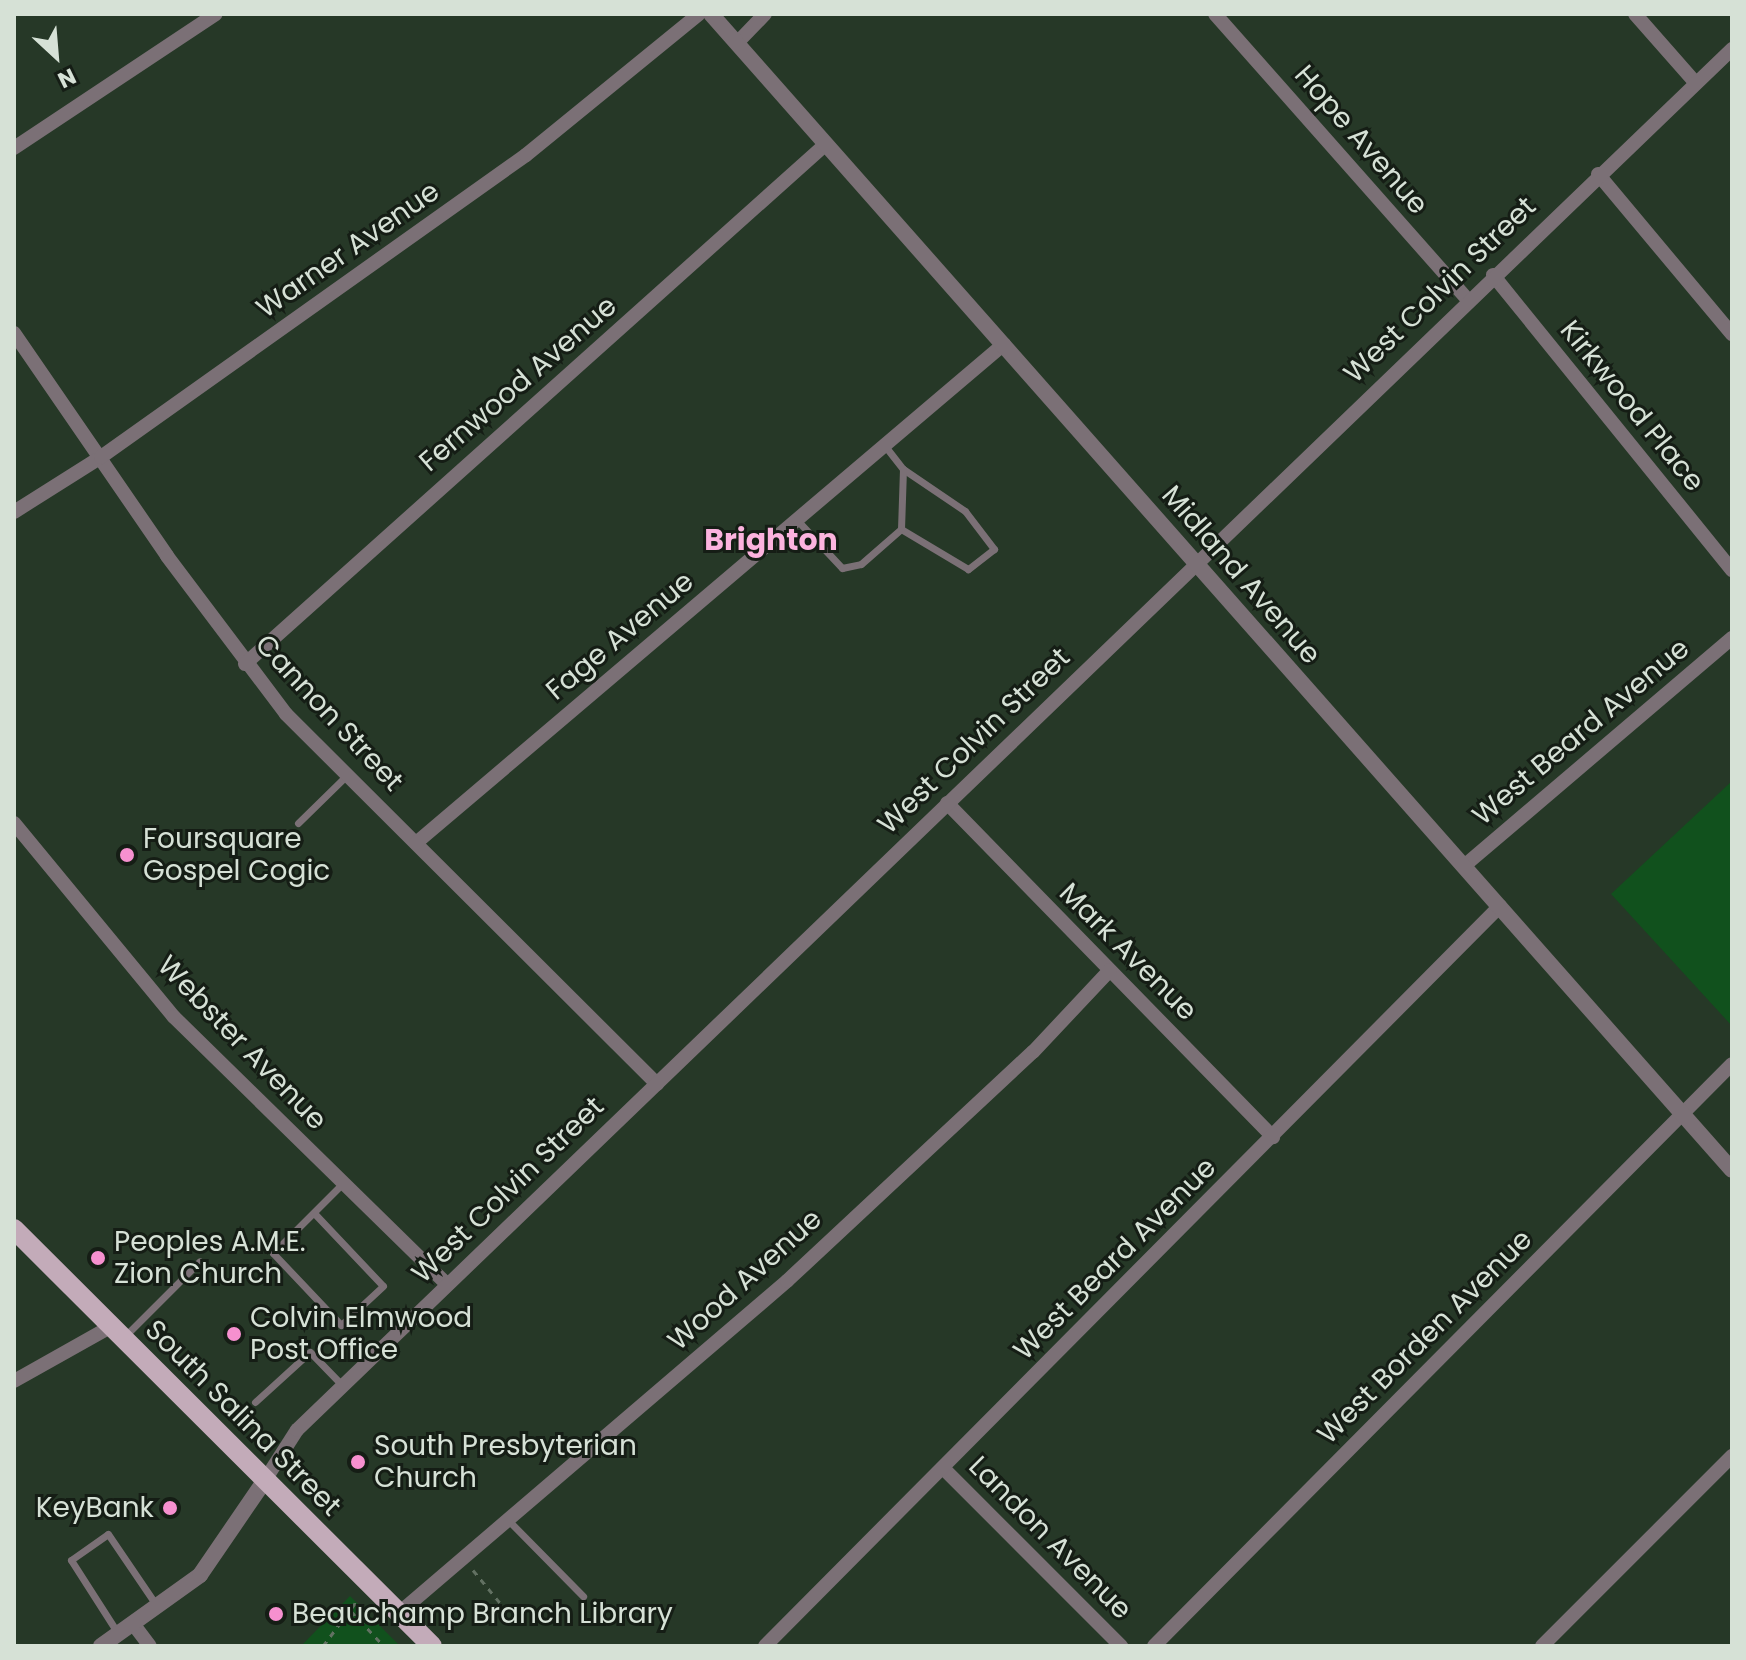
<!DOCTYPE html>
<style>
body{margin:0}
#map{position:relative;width:1746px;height:1660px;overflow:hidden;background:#263827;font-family:Poppins,sans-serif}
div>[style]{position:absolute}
.green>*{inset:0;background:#11511d}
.path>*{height:3px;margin-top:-1.5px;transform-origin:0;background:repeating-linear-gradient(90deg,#627162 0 6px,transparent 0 12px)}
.service>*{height:7px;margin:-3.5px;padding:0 3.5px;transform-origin:3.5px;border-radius:3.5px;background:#7b7076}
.minor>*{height:14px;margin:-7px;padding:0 7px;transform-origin:7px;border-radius:7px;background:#7b7076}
.tertiary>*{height:16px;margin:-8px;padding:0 8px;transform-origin:8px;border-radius:8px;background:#7b7076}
.primary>*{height:20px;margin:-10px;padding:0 10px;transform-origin:10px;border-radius:10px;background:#c3abb9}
.dots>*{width:22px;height:22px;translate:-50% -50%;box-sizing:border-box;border:4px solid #151d15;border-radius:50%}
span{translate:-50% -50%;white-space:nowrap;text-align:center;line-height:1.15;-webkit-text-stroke:6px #151d15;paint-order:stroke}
.street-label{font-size:28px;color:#d6e1d6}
.poi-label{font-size:28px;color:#d6e1d6}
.left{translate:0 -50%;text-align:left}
.right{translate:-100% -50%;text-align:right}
.neighbourhood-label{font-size:30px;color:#fcb3de;font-weight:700}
.frame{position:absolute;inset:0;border:16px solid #d6e1d6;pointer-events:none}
.north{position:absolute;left:16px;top:16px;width:80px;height:80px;-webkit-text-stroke:6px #151d15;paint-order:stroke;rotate:154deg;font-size:22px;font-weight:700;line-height:32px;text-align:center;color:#d6e1d6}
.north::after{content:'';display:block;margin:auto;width:28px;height:36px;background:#d6e1d6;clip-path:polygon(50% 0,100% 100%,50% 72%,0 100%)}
</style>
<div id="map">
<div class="green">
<div style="clip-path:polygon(1732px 781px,1732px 1026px,1611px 894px)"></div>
<div style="clip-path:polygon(350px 1596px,400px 1646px,301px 1646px)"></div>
</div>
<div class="path">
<div style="left:473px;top:1570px;width:52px;rotate:50.5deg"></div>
<div style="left:351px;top:1611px;width:48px;rotate:46.7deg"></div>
<div style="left:323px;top:1646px;width:55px;rotate:-53.1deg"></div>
</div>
<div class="service">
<div style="left:885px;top:446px;width:29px;rotate:52deg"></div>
<div style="left:903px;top:469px;width:75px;rotate:34.1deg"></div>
<div style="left:965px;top:511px;width:48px;rotate:52.7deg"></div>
<div style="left:994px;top:549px;width:33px;rotate:142deg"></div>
<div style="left:968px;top:569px;width:78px;rotate:-149.2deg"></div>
<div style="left:797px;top:520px;width:66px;rotate:46.8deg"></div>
<div style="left:842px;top:568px;width:19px;rotate:-12deg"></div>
<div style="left:861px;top:564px;width:53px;rotate:-41.2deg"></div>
<div style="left:901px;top:529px;width:60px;rotate:-88.1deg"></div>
<div style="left:298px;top:823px;width:69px;rotate:-44.4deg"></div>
<div style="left:314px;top:1213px;width:100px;rotate:46.6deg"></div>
<div style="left:383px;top:1286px;width:57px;rotate:137.1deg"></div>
<div style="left:341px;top:1325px;width:99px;rotate:-133.4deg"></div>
<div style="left:273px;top:1253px;width:99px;rotate:-45deg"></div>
<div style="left:124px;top:1337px;width:107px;rotate:-45deg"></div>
<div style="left:255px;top:1402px;width:74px;rotate:-42.3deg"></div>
<div style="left:310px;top:1352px;width:47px;rotate:45.9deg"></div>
<div style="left:508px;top:1520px;width:107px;rotate:45.4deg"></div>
<div style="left:119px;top:1635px;width:89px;rotate:-122.6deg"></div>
<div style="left:71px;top:1560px;width:45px;rotate:-35.1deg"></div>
<div style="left:108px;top:1534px;width:87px;rotate:55.8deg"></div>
</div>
<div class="minor">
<div style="left:1215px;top:14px;width:382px;rotate:48.5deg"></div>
<div style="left:1635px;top:14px;width:91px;rotate:48.6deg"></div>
<div style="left:737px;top:43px;width:40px;rotate:-46deg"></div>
<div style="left:14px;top:148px;width:242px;rotate:-33.6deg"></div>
<div style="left:1598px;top:174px;width:209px;rotate:50.1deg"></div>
<div style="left:1493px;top:275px;width:380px;rotate:51deg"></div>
<div style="left:14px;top:333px;width:270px;rotate:55.5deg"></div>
<div style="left:167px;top:556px;width:198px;rotate:53deg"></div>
<div style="left:286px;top:714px;width:524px;rotate:44.92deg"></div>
<div style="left:14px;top:512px;width:103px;rotate:-32.3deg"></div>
<div style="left:101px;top:457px;width:521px;rotate:-35.4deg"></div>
<div style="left:526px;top:155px;width:223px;rotate:-39.2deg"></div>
<div style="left:245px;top:664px;width:780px;rotate:-41.83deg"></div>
<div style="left:947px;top:803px;width:467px;rotate:45.7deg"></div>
<div style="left:14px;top:823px;width:251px;rotate:50.5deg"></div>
<div style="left:174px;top:1017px;width:382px;rotate:44.4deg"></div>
<div style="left:416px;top:843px;width:771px;rotate:-40.32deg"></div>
<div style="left:1464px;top:866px;width:352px;rotate:-40.4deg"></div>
<div style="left:14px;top:1381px;width:112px;rotate:-29.3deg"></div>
<div style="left:943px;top:1468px;width:252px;rotate:45deg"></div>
<div style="left:265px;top:1480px;width:59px;rotate:-57.4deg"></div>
<div style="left:297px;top:1430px;width:1992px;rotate:-43.9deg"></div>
<div style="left:399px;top:1613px;width:511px;rotate:-40.55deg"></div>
<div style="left:787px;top:1281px;width:336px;rotate:-43deg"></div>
<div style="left:1033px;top:1052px;width:112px;rotate:-46.8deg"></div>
<div style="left:134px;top:1625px;width:26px;rotate:53deg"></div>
<div style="left:765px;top:1646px;width:1043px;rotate:-45.19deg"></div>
<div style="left:1154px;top:1646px;width:820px;rotate:-45.2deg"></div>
<div style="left:1542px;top:1646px;width:269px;rotate:-45deg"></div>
</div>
<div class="tertiary">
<div style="left:711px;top:14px;width:1542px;rotate:48.55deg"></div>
<div style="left:101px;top:1646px;width:122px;rotate:-35.6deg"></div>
<div style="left:200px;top:1575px;width:115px;rotate:-55.6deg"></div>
</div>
<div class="primary">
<div style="left:14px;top:1229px;width:590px;rotate:44.93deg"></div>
</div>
<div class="dots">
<div style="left:127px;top:855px;background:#f690cf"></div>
<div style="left:98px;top:1258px;background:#f690cf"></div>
<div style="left:234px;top:1334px;background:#f690cf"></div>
<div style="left:358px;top:1462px;background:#f690cf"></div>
<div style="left:170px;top:1508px;background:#f690cf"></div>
<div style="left:276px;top:1614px;background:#f690cf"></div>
</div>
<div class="street-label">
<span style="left:1361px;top:140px;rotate:49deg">Hope Avenue</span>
<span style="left:348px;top:250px;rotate:-35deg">Warner Avenue</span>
<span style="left:1440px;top:290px;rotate:-44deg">West Colvin Street</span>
<span style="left:518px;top:384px;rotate:-41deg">Fernwood Avenue</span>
<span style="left:1632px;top:406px;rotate:51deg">Kirkwood Place</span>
<span style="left:1241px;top:575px;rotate:49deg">Midland Avenue</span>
<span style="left:620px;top:636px;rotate:-40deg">Fage Avenue</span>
<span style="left:329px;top:713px;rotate:47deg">Cannon Street</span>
<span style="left:1581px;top:732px;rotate:-40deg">West Beard Avenue</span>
<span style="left:974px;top:741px;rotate:-44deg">West Colvin Street</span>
<span style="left:1128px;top:952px;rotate:45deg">Mark Avenue</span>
<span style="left:242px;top:1043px;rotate:46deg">Webster Avenue</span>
<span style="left:508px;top:1190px;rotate:-44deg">West Colvin Street</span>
<span style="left:1115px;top:1259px;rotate:-45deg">West Beard Avenue</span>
<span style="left:745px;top:1280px;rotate:-42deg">Wood Avenue</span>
<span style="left:1425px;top:1337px;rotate:-45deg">West Borden Avenue</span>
<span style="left:243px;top:1418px;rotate:45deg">South Salina Street</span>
<span style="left:1050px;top:1538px;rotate:45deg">Landon Avenue</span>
</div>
<div class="poi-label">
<span class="left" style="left:143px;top:855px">Foursquare<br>Gospel Cogic</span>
<span class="left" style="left:114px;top:1258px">Peoples A.M.E.<br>Zion Church</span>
<span class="left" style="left:250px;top:1334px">Colvin Elmwood<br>Post Office</span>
<span class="left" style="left:374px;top:1462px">South Presbyterian<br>Church</span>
<span class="right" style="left:154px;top:1508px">KeyBank</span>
<span class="left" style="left:292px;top:1614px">Beauchamp Branch Library</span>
</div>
<div class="neighbourhood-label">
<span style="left:771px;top:540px">Brighton</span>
</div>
<div class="frame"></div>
<div class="north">N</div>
</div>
